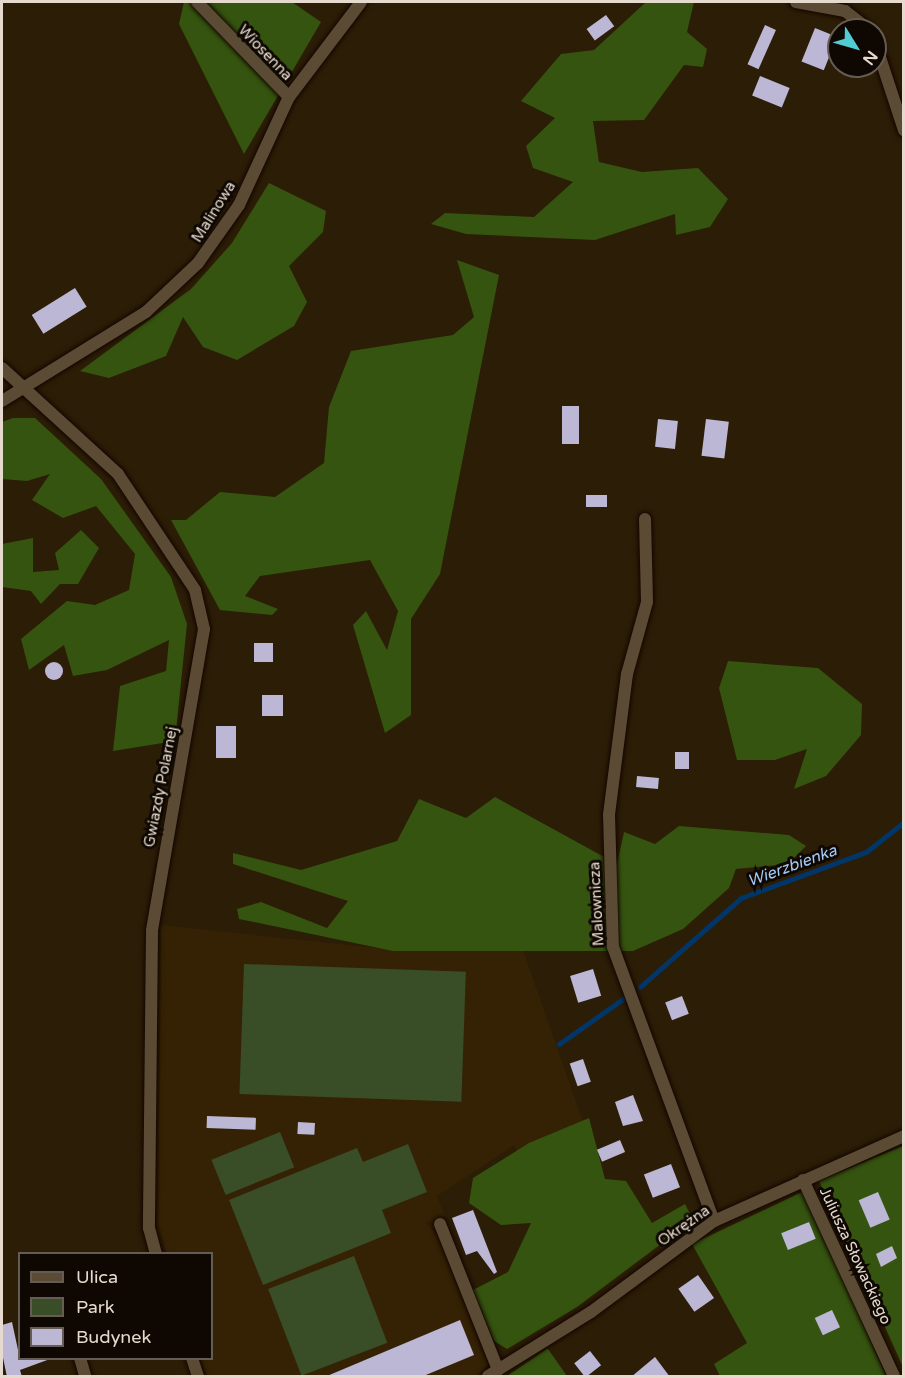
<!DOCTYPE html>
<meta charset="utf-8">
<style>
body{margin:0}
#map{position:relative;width:905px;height:1378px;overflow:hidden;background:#2c1d06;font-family:"Varela Round",sans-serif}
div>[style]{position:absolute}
.built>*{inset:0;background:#352204}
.green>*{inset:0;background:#394d27;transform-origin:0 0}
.forest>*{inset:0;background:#35540f}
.stream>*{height:4.5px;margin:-2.25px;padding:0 2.25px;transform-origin:2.25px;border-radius:2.25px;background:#023568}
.building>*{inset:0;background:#bcb7d5;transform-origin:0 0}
.round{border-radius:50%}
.roads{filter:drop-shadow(0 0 2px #130600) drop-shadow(0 0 2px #130600)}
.minor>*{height:12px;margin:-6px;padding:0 6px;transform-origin:6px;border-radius:6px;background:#5c4b34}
span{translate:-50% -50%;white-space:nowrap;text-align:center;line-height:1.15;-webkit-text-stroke:6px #0f0802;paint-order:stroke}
.street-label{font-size:15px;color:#e5dacd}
.water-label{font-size:16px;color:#a3caf9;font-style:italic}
.frame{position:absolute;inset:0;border:3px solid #e5dacd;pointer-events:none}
.legend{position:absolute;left:18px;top:1252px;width:195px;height:108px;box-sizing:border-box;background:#0f0802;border:2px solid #655c53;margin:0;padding:8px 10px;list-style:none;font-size:18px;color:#e5dacd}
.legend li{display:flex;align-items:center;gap:12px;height:30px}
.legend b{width:30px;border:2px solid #655c53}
.north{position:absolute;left:827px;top:18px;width:60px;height:60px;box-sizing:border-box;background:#0f0802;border:2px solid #655c53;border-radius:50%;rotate:127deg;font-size:16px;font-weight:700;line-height:24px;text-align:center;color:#e5dacd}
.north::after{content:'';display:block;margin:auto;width:21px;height:27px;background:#51ccd3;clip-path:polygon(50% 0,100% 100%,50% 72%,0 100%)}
</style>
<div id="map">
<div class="built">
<div style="clip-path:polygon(161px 925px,405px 951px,523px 950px,583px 1122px,522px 1163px,514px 1145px,437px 1196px,445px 1216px,426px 1223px,439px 1237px,488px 1364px,484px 1371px,476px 1376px,207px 1376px,201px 1359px,212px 1358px,212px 1254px,167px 1253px,158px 1223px)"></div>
</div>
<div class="green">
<div style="left:244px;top:964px;width:222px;height:130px;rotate:2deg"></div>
<div style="left:280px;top:1132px;width:38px;height:74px;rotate:68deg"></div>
<div style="clip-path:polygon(408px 1144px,427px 1192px,382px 1210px,391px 1233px,263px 1285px,229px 1200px,357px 1148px,363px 1162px)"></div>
<div style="left:354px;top:1256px;width:93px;height:92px;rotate:69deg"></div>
</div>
<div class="forest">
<div style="clip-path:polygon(184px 2px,292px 2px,321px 22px,244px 154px,179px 24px)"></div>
<div style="clip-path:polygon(646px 2px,694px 2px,687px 32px,707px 49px,703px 67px,684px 65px,644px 120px,593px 121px,599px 162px,642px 172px,698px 168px,728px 199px,710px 227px,676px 235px,675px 214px,595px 240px,466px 234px,431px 224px,445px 213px,534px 217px,573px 182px,533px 168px,526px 146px,555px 118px,521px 101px,561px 54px,594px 50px)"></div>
<div style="clip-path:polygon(269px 183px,326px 211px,323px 232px,289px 266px,307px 302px,294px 326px,237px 360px,203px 347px,183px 317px,166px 356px,109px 378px,80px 371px,191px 289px,232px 243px)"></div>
<div style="clip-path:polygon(457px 260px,499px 275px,440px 574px,411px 619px,411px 715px,385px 733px,353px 625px,366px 611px,387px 650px,398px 611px,370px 560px,260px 576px,245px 596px,278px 609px,272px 615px,220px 610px,171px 520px,186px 520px,220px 492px,275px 497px,324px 463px,329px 407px,351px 351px,453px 335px,474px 317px)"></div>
<div style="clip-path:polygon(13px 418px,35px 418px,101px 479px,171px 577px,187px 624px,175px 741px,113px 751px,120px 686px,166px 671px,169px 640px,107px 670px,73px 676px,64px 645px,29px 670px,21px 639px,67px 601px,95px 605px,129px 590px,135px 554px,96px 506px,63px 518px,32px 500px,50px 474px,27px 481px,2px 479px,2px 422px)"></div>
<div style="clip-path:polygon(81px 530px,99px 548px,78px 584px,60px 584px,41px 604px,31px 591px,2px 587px,2px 544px,33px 538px,33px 572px,59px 570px,55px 553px)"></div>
<div style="clip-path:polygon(728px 661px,818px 668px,862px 704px,861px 735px,826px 776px,794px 789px,807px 749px,775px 760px,737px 760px,719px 688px)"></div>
<div style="clip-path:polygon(495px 797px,617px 864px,624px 832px,655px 844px,679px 826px,789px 835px,806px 846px,788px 864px,736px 869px,729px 888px,683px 929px,633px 951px,393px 951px,239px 919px,237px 909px,261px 902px,327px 928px,348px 901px,233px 864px,233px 853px,301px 870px,397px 841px,419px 799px,466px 818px)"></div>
<div style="clip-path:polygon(589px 1118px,605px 1179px,626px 1181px,652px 1223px,685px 1204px,693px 1220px,577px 1307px,507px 1349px,494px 1341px,473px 1290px,508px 1272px,531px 1223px,501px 1225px,469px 1203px,473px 1178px,529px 1143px)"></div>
<div style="clip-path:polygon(903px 1146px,903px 1367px,819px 1181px)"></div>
<div style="clip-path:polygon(804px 1191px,886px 1376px,720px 1376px,714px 1364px,747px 1343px,692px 1244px)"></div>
<div style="clip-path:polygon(548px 1349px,567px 1376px,507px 1376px,547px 1349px)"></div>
</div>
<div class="stream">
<div style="left:640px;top:987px;width:135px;rotate:-41.4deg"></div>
<div style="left:741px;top:898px;width:133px;rotate:-20.2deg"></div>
<div style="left:866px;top:852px;width:48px;rotate:-38.3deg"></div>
<div style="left:559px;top:1044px;width:78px;rotate:-35.1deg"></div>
</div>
<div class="building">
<div style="left:606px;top:15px;width:14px;height:24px;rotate:54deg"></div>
<div style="left:765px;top:25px;width:12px;height:43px;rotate:24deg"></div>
<div style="left:815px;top:28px;width:24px;height:36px;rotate:22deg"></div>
<div style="left:760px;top:76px;width:32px;height:21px;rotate:22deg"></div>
<div style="left:75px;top:288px;width:22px;height:51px;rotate:58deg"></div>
<div style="left:562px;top:406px;width:17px;height:38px"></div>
<div style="left:658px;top:419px;width:20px;height:28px;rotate:6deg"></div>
<div style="left:706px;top:419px;width:23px;height:37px;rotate:7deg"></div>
<div style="left:607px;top:495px;width:12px;height:21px;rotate:90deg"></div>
<div style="left:254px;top:643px;width:19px;height:19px"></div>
<div class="round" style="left:45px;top:662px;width:18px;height:18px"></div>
<div style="left:262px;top:695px;width:21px;height:21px"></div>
<div style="left:216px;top:726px;width:20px;height:32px"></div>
<div style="left:675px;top:752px;width:14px;height:17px"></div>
<div style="left:637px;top:776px;width:22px;height:11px;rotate:5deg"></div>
<div style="left:593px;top:969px;width:28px;height:24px;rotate:73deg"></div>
<div style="left:682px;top:996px;width:19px;height:18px;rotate:69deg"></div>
<div style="left:583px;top:1059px;width:24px;height:14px;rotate:71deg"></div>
<div style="clip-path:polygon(633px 1095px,643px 1121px,623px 1126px,615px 1102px)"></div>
<div style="left:207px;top:1116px;width:49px;height:12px;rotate:2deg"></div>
<div style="left:298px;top:1122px;width:17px;height:12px;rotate:3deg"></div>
<div style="left:620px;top:1140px;width:13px;height:25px;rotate:67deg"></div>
<div style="left:671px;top:1164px;width:25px;height:29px;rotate:69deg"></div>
<div style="left:878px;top:1192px;width:30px;height:21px;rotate:67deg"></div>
<div style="clip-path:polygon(473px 1210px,497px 1272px,494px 1274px,477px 1251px,466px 1255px,452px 1218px)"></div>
<div style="left:809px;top:1222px;width:18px;height:30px;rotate:68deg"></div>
<div style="clip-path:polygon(892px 1246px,897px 1258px,881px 1267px,876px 1254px)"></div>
<div style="left:698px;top:1275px;width:28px;height:24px;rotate:55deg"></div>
<div style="left:832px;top:1310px;width:19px;height:19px;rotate:65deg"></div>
<div style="clip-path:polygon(460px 1320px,474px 1355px,421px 1377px,327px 1376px)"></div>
<div style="clip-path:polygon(12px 1322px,20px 1359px,50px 1359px,20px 1370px,22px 1377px,7px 1377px,2px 1353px,2px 1325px)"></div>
<div style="left:590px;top:1351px;width:18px;height:20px;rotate:52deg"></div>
<div style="clip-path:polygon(655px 1357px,670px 1377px,631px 1377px)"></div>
</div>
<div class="roads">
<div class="minor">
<div style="left:197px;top:2px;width:132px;rotate:45.9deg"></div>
<div style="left:796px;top:2px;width:50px;rotate:10.4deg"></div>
<div style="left:845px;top:11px;width:31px;rotate:38deg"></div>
<div style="left:875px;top:42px;width:93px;rotate:71.8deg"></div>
<div style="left:2px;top:368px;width:157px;rotate:42.4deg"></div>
<div style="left:118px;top:474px;width:139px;rotate:56.4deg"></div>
<div style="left:195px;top:590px;width:40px;rotate:77deg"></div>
<div style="left:204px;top:629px;width:306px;rotate:99.8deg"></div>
<div style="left:152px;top:931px;width:297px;rotate:90.6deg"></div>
<div style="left:149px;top:1228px;width:27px;rotate:75deg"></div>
<div style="left:2px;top:401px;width:169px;rotate:-31.7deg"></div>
<div style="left:146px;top:312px;width:71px;rotate:-43.3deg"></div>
<div style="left:198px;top:263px;width:71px;rotate:-54.7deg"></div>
<div style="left:239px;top:205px;width:119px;rotate:-65.2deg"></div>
<div style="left:289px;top:97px;width:119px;rotate:-52.8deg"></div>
<div style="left:645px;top:519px;width:83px;rotate:88.6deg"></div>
<div style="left:647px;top:602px;width:75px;rotate:105.5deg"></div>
<div style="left:627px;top:674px;width:142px;rotate:97.3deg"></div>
<div style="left:609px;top:815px;width:132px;rotate:88.3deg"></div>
<div style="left:613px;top:947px;width:292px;rotate:69.8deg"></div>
<div style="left:803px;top:1180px;width:216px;rotate:65.1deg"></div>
<div style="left:440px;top:1224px;width:157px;rotate:68.3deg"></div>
<div style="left:80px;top:1358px;width:19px;rotate:74deg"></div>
<div style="left:192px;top:1358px;width:19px;rotate:72deg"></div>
<div style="left:488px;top:1376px;width:121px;rotate:-31.9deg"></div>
<div style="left:591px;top:1312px;width:153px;rotate:-36.5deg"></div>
<div style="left:714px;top:1221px;width:208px;rotate:-24.1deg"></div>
</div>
</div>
<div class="street-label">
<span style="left:265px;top:53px;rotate:46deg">Wiosenna</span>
<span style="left:214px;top:212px;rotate:-58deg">Malinowa</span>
<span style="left:161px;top:787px;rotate:-79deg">Gwiazdy Polarnej</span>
<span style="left:597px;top:904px;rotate:-93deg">Malownicza</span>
<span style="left:684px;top:1226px;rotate:-35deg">Okrężna</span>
<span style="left:855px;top:1256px;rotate:65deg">Juliusza Słowackiego</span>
</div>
<div class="water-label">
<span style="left:792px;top:866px;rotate:-20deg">Wierzbienka</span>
</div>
<div class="frame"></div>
<ul class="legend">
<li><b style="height:8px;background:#5c4b34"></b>Ulica</li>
<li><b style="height:16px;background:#394d27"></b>Park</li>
<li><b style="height:16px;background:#bcb7d5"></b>Budynek</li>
</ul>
<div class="north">N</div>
</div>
